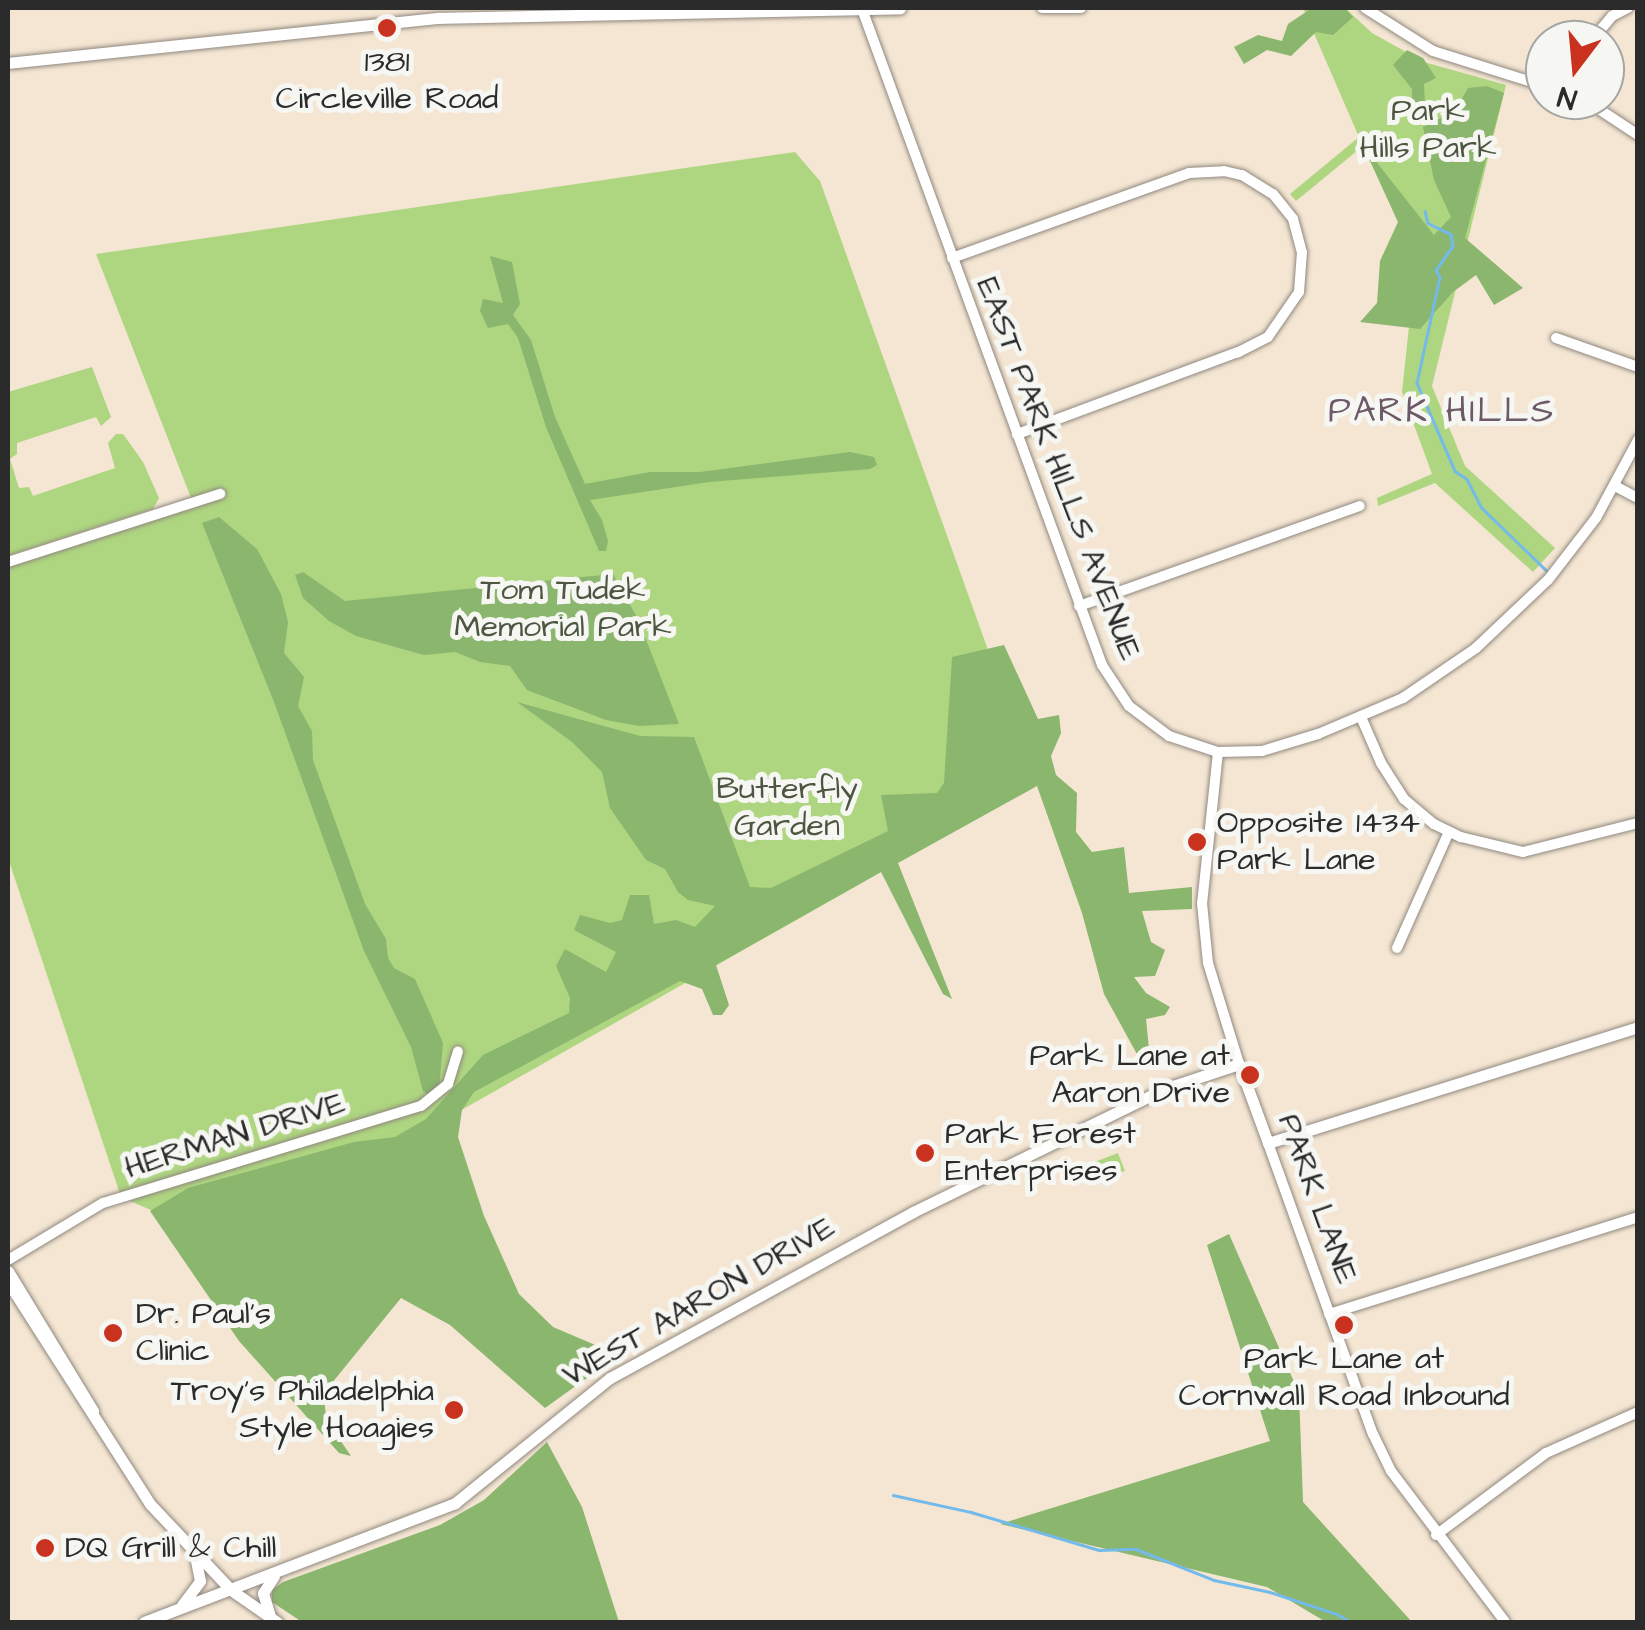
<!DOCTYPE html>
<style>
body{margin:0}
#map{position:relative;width:1645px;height:1630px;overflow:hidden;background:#f4e6d3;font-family:"Architects Daughter",sans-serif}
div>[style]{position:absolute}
.green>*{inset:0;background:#aed580;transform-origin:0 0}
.forest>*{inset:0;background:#8ab66e}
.stream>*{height:2.5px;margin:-1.25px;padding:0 1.25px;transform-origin:1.25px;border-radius:1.25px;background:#73baeb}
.roads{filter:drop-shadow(0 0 2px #90887f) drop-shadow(0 0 2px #90887f)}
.minor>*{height:10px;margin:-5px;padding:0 5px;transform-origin:5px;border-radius:5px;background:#fff}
.tertiary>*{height:11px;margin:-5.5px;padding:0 5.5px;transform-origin:5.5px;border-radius:5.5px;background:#fff}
.dots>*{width:28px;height:28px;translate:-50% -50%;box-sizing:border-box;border:5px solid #f6f6f2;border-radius:50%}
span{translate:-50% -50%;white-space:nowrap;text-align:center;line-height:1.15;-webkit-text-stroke:10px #f6f6f2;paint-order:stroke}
.poi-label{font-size:32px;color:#2b2b2b}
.left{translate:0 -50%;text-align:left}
.right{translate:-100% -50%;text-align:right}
.park-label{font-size:32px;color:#4c5640}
.street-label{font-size:32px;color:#2b2b2b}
.neighbourhood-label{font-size:35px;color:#6d5968;letter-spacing:2.5px}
.frame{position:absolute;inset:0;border:10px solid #2b2b2b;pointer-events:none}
.north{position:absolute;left:1525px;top:20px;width:100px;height:100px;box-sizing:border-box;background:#f6f6f2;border:2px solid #a5a5a2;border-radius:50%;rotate:196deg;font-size:28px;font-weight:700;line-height:40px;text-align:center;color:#2b2b2b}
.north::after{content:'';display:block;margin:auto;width:35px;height:45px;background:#c8321e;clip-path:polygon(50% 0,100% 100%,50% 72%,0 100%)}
</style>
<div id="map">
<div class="green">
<div style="clip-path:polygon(1303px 8px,1345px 8px,1372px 33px,1424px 62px,1506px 85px,1432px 386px,1465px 466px,1555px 548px,1533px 572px,1435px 483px,1378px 506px,1377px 498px,1432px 474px,1402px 392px,1416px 261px,1363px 146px,1296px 201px,1290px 194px,1359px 137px)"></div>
<div style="clip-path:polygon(795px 152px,820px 181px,1036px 784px,435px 1125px,167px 1217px,121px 1197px,8px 858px,8px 562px,193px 503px,96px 254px)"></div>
<div style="clip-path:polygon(92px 367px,111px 417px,101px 426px,96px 417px,17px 443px,17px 454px,10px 459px,19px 488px,29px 487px,33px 496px,115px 468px,108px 443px,116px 434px,123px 434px,143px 462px,159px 498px,153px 509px,8px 556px,8px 392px)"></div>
<div style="left:1118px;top:1153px;width:19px;height:36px;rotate:69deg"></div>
</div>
<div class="forest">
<div style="clip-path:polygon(1312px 8px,1345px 8px,1353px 17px,1333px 35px,1316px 32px,1291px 56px,1267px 50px,1244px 64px,1234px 47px,1258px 35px,1282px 41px,1288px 24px)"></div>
<div style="clip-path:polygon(1407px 50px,1423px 58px,1436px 78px,1424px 84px,1425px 105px,1412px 106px,1412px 89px,1393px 65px)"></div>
<div style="clip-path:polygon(1487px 86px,1504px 93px,1465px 238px,1523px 288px,1494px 305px,1476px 275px,1453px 292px,1420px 329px,1360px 322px,1377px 303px,1380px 261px,1398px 222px,1363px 145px,1434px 235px,1451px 217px,1434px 180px,1423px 127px,1455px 111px,1468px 88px)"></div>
<div style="clip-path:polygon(490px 256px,512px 262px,520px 304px,513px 315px,531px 340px,555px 417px,585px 484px,650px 472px,700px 472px,850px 452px,874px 457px,877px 465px,870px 469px,709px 482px,590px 500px,602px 520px,608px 541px,606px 551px,599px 551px,546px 427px,518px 338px,508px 324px,488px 328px,480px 311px,483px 299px,503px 303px)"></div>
<div style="clip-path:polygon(219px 517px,257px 549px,281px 594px,288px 622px,284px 653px,304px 677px,298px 706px,312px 731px,313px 760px,365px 904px,386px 939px,388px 958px,394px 968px,415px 979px,443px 1043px,439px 1089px,431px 1096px,423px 1091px,411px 1047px,364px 951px,274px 702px,202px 523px)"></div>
<div style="clip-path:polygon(303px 572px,345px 601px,613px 574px,638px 619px,679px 724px,639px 726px,606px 720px,527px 690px,510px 666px,480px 662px,455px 652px,424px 655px,356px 636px,329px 621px,303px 598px,295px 575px)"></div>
<div style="clip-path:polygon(1004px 645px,1038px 719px,1059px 715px,1061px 733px,1051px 756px,1056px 775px,1077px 793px,1076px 832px,1092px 852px,1124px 847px,1129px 893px,1192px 887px,1192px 909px,1142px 911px,1151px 942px,1165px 950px,1155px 976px,1134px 977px,1146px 993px,1170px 1007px,1165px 1015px,1146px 1019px,1149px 1049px,1138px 1056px,1104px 994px,1082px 913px,1037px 786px,898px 863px,952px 999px,943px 994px,881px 872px,716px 965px,729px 1005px,722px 1015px,713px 1015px,702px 989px,680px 981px,474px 1092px,462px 1110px,458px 1137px,484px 1216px,519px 1294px,553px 1327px,607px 1350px,612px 1360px,545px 1408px,450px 1325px,401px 1298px,323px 1394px,327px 1421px,351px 1456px,339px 1453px,239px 1341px,150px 1211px,188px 1188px,354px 1142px,395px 1137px,426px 1119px,483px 1055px,569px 1013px,570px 998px,556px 966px,565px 949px,606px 972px,616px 952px,574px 930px,580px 915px,610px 923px,622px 920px,630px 895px,649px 895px,654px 924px,676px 920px,695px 927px,715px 906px,688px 900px,678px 892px,665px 869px,646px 860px,610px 808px,602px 772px,572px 742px,517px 702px,640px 736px,694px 737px,750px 887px,771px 888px,888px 831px,881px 795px,937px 793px,944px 783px,952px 657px)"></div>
<div style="clip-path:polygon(1229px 1234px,1299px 1393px,1303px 1502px,1412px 1622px,1326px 1622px,1267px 1587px,1000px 1524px,1270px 1441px,1207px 1245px)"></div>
<div style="clip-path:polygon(547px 1442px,582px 1507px,619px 1622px,302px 1622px,272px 1602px,272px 1590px,283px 1582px,440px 1525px,484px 1500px)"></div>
</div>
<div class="stream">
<div style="left:1425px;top:211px;width:12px;rotate:76deg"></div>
<div style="left:1428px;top:223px;width:25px;rotate:26deg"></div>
<div style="left:1451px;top:234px;width:12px;rotate:81deg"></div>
<div style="left:1453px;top:246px;width:29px;rotate:125deg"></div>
<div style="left:1436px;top:270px;width:8px;rotate:60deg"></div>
<div style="left:1440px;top:277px;width:108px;rotate:102.2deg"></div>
<div style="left:1417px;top:383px;width:96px;rotate:66.6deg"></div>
<div style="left:1455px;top:471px;width:14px;rotate:34deg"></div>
<div style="left:1467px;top:479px;width:31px;rotate:63deg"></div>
<div style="left:1481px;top:507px;width:91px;rotate:44.1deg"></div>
<div style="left:893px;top:1495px;width:80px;rotate:12.3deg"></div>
<div style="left:971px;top:1512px;width:134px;rotate:16.5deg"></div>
<div style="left:1099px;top:1550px;width:37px;rotate:-2deg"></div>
<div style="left:1136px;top:1549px;width:84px;rotate:21.7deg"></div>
<div style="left:1214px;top:1580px;width:57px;rotate:12.1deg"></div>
<div style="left:1270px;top:1592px;width:71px;rotate:18.2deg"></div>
<div style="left:1337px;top:1614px;width:16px;rotate:30deg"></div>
</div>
<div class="roads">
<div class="minor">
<div style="left:1042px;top:8px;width:39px"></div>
<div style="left:1365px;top:8px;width:80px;rotate:32.3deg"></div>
<div style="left:1433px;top:51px;width:117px;rotate:17.4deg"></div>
<div style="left:862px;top:9px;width:699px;rotate:69.9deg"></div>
<div style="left:1102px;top:665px;width:49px;rotate:56.6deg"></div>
<div style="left:1129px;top:706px;width:50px;rotate:36.9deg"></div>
<div style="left:1169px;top:736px;width:52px;rotate:18.1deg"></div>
<div style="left:1218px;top:752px;width:44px;rotate:-1.3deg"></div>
<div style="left:1262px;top:751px;width:59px;rotate:-16.9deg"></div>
<div style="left:1318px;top:734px;width:92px;rotate:-23deg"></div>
<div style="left:1403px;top:698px;width:88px;rotate:-34.4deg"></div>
<div style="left:1476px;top:648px;width:99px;rotate:-43.4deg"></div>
<div style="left:1548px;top:580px;width:78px;rotate:-52.3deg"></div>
<div style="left:1596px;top:518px;width:89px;rotate:-61.7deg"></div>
<div style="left:1592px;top:40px;width:31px;rotate:-50deg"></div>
<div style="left:1612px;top:16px;width:18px;rotate:-27deg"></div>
<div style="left:1585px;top:100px;width:64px;rotate:33.4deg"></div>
<div style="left:952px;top:258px;width:252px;rotate:-19.7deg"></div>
<div style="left:1189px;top:173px;width:35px;rotate:-3deg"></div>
<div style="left:1224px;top:171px;width:18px;rotate:13deg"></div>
<div style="left:1242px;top:175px;width:36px;rotate:32deg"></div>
<div style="left:1273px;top:194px;width:32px;rotate:51deg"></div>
<div style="left:1293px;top:219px;width:34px;rotate:75deg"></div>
<div style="left:1302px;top:252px;width:40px;rotate:94.3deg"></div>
<div style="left:1299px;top:292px;width:55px;rotate:124.6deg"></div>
<div style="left:1268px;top:337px;width:34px;rotate:153deg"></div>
<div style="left:1238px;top:352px;width:236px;rotate:159.6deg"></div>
<div style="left:1556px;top:338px;width:87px;rotate:19.5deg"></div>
<div style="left:1615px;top:486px;width:26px;rotate:28deg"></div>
<div style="left:8px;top:562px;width:223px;rotate:-17.8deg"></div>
<div style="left:1079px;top:606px;width:298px;rotate:-19.6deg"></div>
<div style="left:1361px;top:717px;width:50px;rotate:66.5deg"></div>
<div style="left:1381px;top:763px;width:43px;rotate:57.4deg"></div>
<div style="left:1404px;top:799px;width:39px;rotate:40deg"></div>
<div style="left:1434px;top:824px;width:30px;rotate:26deg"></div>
<div style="left:1461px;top:837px;width:64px;rotate:13.6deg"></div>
<div style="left:1523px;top:852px;width:119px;rotate:-14.2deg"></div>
<div style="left:1218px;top:752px;width:152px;rotate:96deg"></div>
<div style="left:1202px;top:903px;width:60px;rotate:84.3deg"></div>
<div style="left:1208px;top:963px;width:106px;rotate:72.9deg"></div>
<div style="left:1397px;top:948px;width:127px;rotate:-65.9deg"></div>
<div style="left:1268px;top:1143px;width:309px;rotate:70.2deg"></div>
<div style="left:1373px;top:1434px;width:41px;rotate:64.1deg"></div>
<div style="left:1391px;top:1471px;width:189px;rotate:52.9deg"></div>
<div style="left:8px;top:1260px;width:111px;rotate:-31deg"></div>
<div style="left:103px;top:1203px;width:332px;rotate:-17deg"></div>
<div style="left:421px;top:1106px;width:35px;rotate:-39deg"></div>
<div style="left:448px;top:1084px;width:34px;rotate:-73deg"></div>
<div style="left:1329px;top:1314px;width:324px;rotate:-17.4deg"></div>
<div style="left:1436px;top:1535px;width:137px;rotate:-36.7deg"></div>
<div style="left:1546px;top:1453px;width:101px;rotate:-24deg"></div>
</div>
<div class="tertiary">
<div style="left:8px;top:63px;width:433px;rotate:-6deg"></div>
<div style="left:439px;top:18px;width:461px;rotate:-1.2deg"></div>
<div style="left:8px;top:1271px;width:164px;rotate:58.7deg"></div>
<div style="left:8px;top:1282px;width:264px;rotate:57.4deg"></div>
<div style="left:150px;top:1504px;width:118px;rotate:46.7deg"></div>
<div style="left:231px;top:1590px;width:56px;rotate:34.8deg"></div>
<div style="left:182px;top:1605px;width:30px;rotate:-53deg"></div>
<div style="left:200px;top:1581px;width:21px;rotate:-101deg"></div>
<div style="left:270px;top:1616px;width:24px;rotate:-107deg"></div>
<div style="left:263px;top:1593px;width:20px;rotate:-57deg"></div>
<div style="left:144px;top:1622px;width:333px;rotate:-20.9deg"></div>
<div style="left:455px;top:1503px;width:199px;rotate:-38.9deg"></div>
<div style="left:610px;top:1378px;width:345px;rotate:-28.7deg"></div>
<div style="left:913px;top:1212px;width:280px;rotate:-26.1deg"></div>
<div style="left:1164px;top:1089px;width:79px;rotate:-18.4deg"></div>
<div style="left:1239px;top:1064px;width:84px;rotate:69.8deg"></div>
<div style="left:1268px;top:1143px;width:388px;rotate:-17.4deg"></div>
</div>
</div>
<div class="dots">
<div style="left:387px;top:28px;background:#c8321e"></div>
<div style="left:1197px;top:842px;background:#c8321e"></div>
<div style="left:1250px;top:1075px;background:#c8321e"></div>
<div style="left:925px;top:1153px;background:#c8321e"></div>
<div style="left:1344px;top:1325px;background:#c8321e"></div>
<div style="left:113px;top:1333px;background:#c8321e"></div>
<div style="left:454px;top:1410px;background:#c8321e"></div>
<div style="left:45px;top:1548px;background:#c8321e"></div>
</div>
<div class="poi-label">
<span style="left:387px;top:81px">1381<br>Circleville Road</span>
<span class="left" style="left:1217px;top:842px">Opposite 1434<br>Park Lane</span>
<span class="right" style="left:1230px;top:1075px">Park Lane at<br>Aaron Drive</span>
<span class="left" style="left:945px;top:1153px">Park Forest<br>Enterprises</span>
<span class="left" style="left:136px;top:1333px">Dr. Paul's<br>Clinic</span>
<span style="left:1344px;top:1378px">Park Lane at<br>Cornwall Road Inbound</span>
<span class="right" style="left:434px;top:1410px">Troy's Philadelphia<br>Style Hoagies</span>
<span class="left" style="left:65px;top:1548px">DQ Grill &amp; Chill</span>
</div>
<div class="park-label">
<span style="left:1428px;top:130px">Park<br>Hills Park</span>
<span style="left:563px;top:609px">Tom Tudek<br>Memorial Park</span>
<span style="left:787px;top:808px">Butterfly<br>Garden</span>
</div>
<div class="street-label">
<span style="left:1058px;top:469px;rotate:69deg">EAST PARK HILLS AVENUE</span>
<span style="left:235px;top:1136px;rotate:-17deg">HERMAN DRIVE</span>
<span style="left:1317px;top:1199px;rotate:70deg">PARK LANE</span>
<span style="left:699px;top:1302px;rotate:-30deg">WEST AARON DRIVE</span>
</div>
<div class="neighbourhood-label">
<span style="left:1442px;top:411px">PARK HILLS</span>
</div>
<div class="frame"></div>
<div class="north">N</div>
</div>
